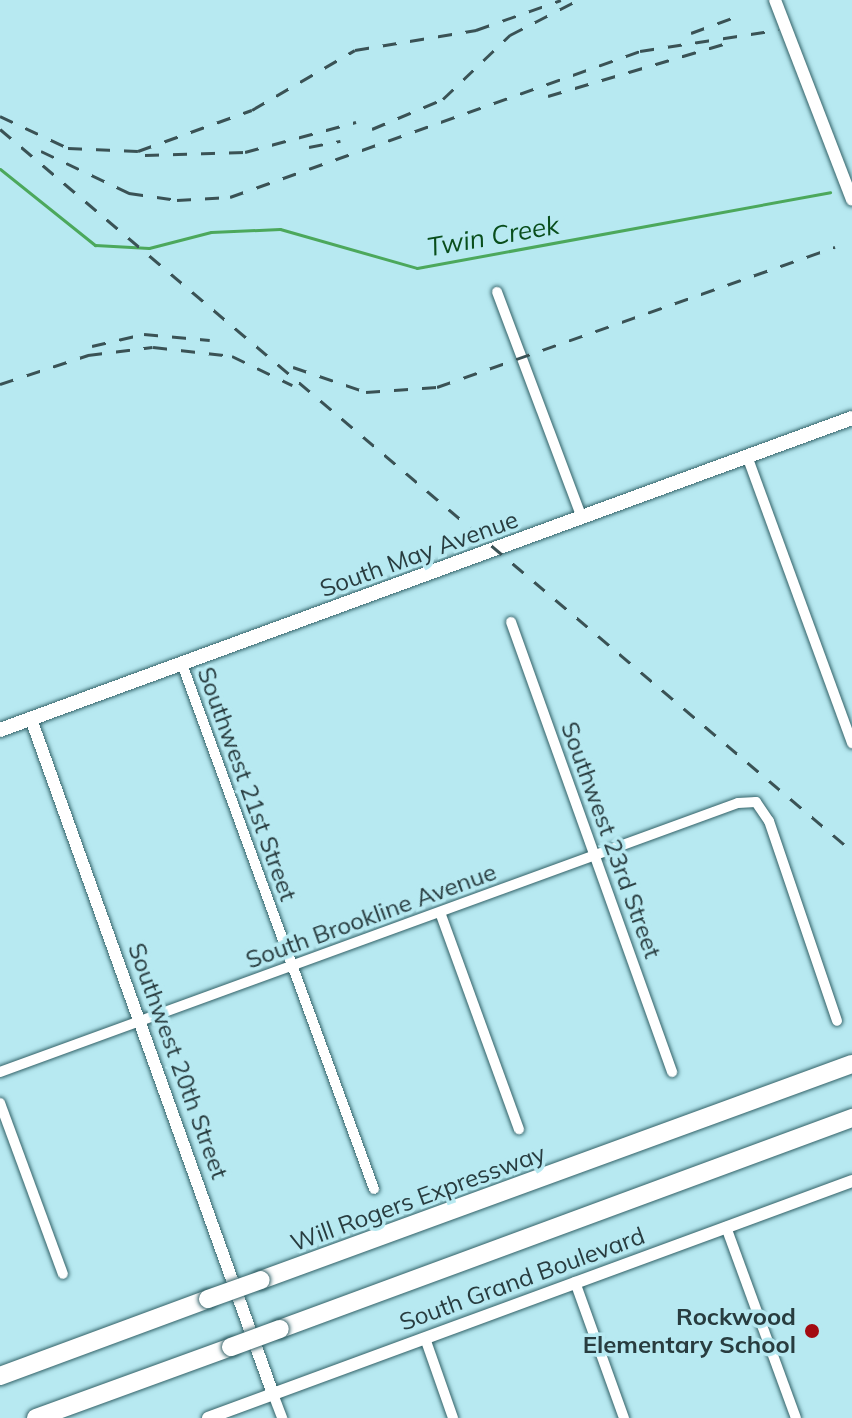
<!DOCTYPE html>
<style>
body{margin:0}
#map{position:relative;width:852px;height:1418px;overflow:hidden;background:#b7e9f1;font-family:Mulish,sans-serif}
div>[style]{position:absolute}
.stream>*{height:3px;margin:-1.5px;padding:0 1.5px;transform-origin:1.5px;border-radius:1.5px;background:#4ca85c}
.roads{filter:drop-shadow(0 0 2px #326167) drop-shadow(0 0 2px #326167)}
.minor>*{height:10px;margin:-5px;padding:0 5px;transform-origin:5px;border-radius:5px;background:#fff}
.tertiary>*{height:12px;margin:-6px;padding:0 6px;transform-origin:6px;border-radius:6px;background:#fff}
.secondary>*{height:14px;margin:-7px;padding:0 7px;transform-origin:7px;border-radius:7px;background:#fff}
.motorway>*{height:18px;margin:-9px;padding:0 9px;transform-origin:9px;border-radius:9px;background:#fff}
.rail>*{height:3px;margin-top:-1.5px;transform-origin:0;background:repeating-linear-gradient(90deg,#3a5255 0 14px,transparent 0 28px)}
.bridges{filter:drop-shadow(0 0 2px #326167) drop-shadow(0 0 2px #326167)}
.motorway-bridge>*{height:18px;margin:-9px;padding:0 9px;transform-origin:9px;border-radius:9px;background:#fff}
.dots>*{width:22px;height:22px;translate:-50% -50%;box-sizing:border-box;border:4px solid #b7e9f1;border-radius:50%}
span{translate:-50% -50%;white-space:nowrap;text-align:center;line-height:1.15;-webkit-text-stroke:7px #b7e9f1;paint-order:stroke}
.street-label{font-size:24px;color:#283c3f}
.poi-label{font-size:24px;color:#283c3f;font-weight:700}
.right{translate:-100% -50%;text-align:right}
.water-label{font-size:26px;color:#094e1c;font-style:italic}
</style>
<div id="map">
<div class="stream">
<div style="left:0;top:169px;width:122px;rotate:38.7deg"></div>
<div style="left:95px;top:245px;width:54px;rotate:3.2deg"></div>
<div style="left:149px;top:248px;width:64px;rotate:-14.5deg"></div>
<div style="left:211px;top:232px;width:69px;rotate:-2.5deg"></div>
<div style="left:280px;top:229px;width:142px;rotate:15.9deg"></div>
<div style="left:417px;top:268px;width:420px;rotate:-10.4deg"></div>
</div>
<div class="roads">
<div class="minor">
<div style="left:497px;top:292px;width:241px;rotate:69.4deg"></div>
<div style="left:747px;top:456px;width:306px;rotate:69.9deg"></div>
<div style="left:511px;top:622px;width:478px;rotate:70.3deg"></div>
<div style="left:182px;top:664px;width:559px;rotate:69.91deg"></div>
<div style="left:441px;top:915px;width:228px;rotate:70deg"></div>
<div style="left:0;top:1072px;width:785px;rotate:-20.03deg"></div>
<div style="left:738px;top:803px;width:18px;rotate:-3deg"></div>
<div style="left:756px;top:802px;width:23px;rotate:56deg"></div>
<div style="left:769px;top:821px;width:211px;rotate:71.2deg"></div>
<div style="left:0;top:1103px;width:182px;rotate:69.8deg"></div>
<div style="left:726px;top:1227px;width:203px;rotate:69.9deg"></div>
<div style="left:575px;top:1282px;width:145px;rotate:70.2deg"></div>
<div style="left:425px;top:1338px;width:85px;rotate:70.7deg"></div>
<div style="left:273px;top:1394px;width:26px;rotate:69deg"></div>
</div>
<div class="tertiary">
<div style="left:775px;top:0;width:214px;rotate:68.9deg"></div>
<div style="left:31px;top:719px;width:717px;rotate:70.28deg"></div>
<div style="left:208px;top:1418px;width:686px;rotate:-20.2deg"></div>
</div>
<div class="secondary">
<div style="left:0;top:730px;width:907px;rotate:-20.11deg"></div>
</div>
<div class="motorway">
<div style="left:261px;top:1280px;width:629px;rotate:-20.08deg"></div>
<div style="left:280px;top:1329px;width:610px;rotate:-20.25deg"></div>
<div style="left:0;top:1376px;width:222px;rotate:-20.3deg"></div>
<div style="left:36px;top:1418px;width:208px;rotate:-20deg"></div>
</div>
</div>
<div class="rail">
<div style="left:691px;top:33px;width:55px;rotate:-20.1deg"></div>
<div style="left:548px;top:96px;width:184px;rotate:-16.5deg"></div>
<div style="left:0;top:116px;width:75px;rotate:25.2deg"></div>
<div style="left:68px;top:148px;width:70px;rotate:2.5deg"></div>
<div style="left:138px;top:151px;width:121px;rotate:-19.8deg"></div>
<div style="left:252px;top:110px;width:119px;rotate:-30.2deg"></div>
<div style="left:355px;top:50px;width:123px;rotate:-9.4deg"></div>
<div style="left:476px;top:30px;width:90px;rotate:-19.4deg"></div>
<div style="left:0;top:129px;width:1117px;rotate:40.28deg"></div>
<div style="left:372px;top:129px;width:77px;rotate:-22.9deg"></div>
<div style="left:443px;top:99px;width:93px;rotate:-43.7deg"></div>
<div style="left:510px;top:35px;width:76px;rotate:-27.2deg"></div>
<div style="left:309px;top:147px;width:32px;rotate:-11deg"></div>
<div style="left:41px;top:151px;width:98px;rotate:25.5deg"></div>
<div style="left:129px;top:193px;width:49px;rotate:8.3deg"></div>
<div style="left:177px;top:200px;width:53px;rotate:-3.2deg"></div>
<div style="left:230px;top:197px;width:435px;rotate:-19.6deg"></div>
<div style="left:640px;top:51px;width:140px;rotate:-8.7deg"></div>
<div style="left:145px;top:155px;width:100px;rotate:-1.7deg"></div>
<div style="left:245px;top:152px;width:115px;rotate:-15.1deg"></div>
<div style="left:92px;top:346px;width:53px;rotate:-13deg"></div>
<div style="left:144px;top:334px;width:66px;rotate:5.2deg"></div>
<div style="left:293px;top:367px;width:77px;rotate:18.9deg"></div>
<div style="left:366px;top:392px;width:71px;rotate:-4deg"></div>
<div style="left:437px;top:387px;width:422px;rotate:-19.4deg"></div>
<div style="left:0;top:384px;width:93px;rotate:-18.2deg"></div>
<div style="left:88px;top:355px;width:65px;rotate:-7deg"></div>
<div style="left:153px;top:347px;width:80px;rotate:6.5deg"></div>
<div style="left:232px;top:356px;width:67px;rotate:25.8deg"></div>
</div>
<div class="bridges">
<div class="motorway-bridge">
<div style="left:208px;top:1299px;width:56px;rotate:-19.7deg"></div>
<div style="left:231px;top:1347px;width:52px;rotate:-20.2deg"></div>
</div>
</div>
<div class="dots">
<div style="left:812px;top:1331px;background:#a30a11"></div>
</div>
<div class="street-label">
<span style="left:419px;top:554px;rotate:-20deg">South May Avenue</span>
<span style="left:247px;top:784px;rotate:70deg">Southwest 21st Street</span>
<span style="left:611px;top:840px;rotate:70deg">Southwest 23rd Street</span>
<span style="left:371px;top:916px;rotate:-20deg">South Brookline Avenue</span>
<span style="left:178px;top:1061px;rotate:70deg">Southwest 20th Street</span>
<span style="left:418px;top:1198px;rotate:-20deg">Will Rogers Expressway</span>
<span style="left:522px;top:1279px;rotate:-20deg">South Grand Boulevard</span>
</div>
<div class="poi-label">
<span class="right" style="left:796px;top:1331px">Rockwood<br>Elementary School</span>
</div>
<div class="water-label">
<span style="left:493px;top:236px;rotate:-10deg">Twin Creek</span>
</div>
</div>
